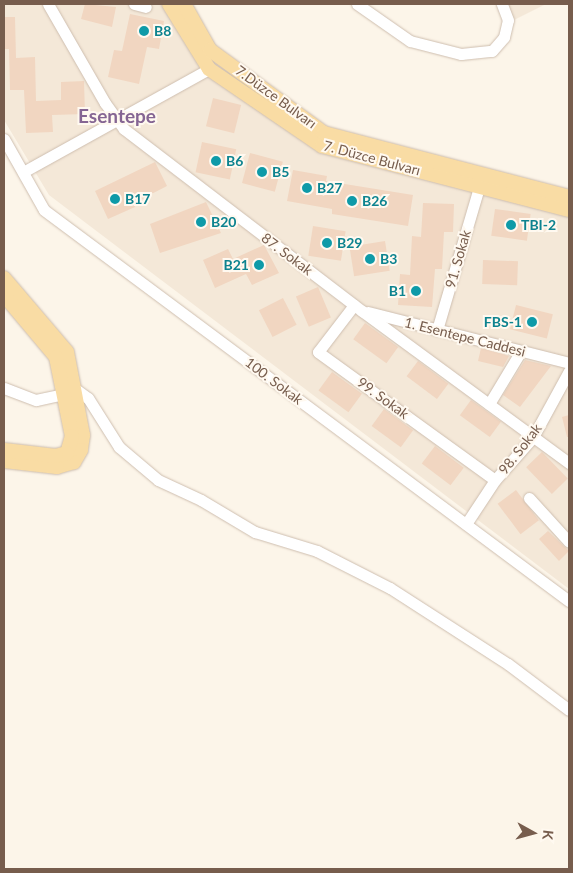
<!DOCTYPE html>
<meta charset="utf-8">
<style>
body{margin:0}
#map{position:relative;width:573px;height:873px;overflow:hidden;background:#fcf5e9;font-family:Lato,sans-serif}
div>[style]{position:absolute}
.residential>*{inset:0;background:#f4e8d8}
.building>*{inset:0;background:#f1d6c1;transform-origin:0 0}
.roads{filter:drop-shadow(0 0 1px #cebeaf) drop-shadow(0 0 1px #cebeaf)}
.minor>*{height:11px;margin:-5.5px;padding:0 5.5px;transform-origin:5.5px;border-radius:5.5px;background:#fff}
.major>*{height:14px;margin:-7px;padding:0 7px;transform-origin:7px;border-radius:7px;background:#f9dca4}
.dots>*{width:14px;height:14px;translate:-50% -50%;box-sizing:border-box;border:2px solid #fff9f0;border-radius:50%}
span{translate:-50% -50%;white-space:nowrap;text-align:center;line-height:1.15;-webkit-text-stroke:4px #fff9f0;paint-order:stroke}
.culture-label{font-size:14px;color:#0d838f;font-weight:700}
.left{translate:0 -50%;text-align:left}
.right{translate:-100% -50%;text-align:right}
.street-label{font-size:14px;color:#775d4d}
.district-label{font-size:19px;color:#856593;font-weight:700}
.frame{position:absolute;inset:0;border:5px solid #775d4d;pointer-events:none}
.north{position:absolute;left:508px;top:808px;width:50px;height:50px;-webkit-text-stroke:4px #fff9f0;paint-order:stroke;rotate:97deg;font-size:14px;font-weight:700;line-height:20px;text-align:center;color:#775d4d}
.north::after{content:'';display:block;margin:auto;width:18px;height:22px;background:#775d4d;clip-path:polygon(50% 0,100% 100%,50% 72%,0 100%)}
</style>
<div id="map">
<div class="residential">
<div style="clip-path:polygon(4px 4px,191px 4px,217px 47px,311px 135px,569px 201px,569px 589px,49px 195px,4px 120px)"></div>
<div style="clip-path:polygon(504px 4px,546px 4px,512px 21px)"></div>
</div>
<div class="building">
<div style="clip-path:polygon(85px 4px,116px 7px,112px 27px,81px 19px)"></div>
<div style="clip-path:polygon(130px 14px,164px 21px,159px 49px,147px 47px,139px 84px,108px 77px,114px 50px,122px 51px)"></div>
<div style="clip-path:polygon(4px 17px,15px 17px,16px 58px,35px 57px,36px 101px,61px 100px,61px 82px,84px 81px,85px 114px,52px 115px,53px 132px,26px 133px,24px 90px,10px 90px,9px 49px,4px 49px)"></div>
<div style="left:213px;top:98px;width:29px;height:29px;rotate:14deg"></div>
<div style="left:202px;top:142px;width:35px;height:31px;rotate:12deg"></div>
<div style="left:250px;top:153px;width:34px;height:31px;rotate:15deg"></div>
<div style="clip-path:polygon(155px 162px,167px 186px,134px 203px,135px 207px,108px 219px,95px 191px)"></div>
<div style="clip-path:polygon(293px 170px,327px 176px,326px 181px,413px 195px,408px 226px,332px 214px,332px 209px,287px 201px)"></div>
<div style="clip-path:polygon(206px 202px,221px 233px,160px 253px,150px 224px)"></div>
<div style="clip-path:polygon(423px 203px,454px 204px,453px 232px,444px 232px,442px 269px,435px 269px,432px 307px,398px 305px,400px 274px,410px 275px,412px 236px,421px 237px)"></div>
<div style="left:495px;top:209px;width:36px;height:27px;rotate:8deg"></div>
<div style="left:313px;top:226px;width:33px;height:30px;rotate:9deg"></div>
<div style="left:385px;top:241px;width:30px;height:36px;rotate:81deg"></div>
<div style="clip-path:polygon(264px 245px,279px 273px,252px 285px,246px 274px,215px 288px,203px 260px,228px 249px,233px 259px)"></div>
<div style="left:483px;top:260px;width:35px;height:24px;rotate:2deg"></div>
<div style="left:318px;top:287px;width:33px;height:24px;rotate:67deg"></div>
<div style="left:283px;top:298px;width:30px;height:27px;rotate:63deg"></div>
<div style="left:516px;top:305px;width:38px;height:25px;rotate:14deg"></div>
<div style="left:365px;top:323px;width:41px;height:20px;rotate:36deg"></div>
<div style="clip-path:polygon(481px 348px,509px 356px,503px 367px,478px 361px)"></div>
<div style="clip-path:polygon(525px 360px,551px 366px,520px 407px,503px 395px)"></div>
<div style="left:418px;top:361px;width:38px;height:19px;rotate:37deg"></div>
<div style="left:332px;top:372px;width:37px;height:23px;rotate:36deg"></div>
<div style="left:471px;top:400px;width:37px;height:19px;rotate:36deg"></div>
<div style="left:384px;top:409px;width:36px;height:21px;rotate:36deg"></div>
<div style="clip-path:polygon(569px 415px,569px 437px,567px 437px,562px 417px)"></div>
<div style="left:435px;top:446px;width:36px;height:22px;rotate:37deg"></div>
<div style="left:542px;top:452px;width:37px;height:22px;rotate:46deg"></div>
<div style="left:516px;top:490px;width:38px;height:23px;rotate:53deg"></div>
<div style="clip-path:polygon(548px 531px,569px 551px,559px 561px,539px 539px)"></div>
</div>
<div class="roads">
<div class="minor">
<div style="left:48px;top:4px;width:114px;rotate:60.1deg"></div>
<div style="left:105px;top:103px;width:32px;rotate:54deg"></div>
<div style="left:124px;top:129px;width:300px;rotate:37.4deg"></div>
<div style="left:362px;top:311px;width:257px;rotate:36.3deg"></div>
<div style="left:134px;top:4px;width:12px;rotate:14deg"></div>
<div style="left:357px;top:4px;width:65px;rotate:34.9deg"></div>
<div style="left:410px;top:41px;width:53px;rotate:14.3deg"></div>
<div style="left:461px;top:54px;width:31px;rotate:-6deg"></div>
<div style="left:492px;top:51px;width:18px;rotate:-49deg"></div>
<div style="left:504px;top:37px;width:17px;rotate:-77deg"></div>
<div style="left:508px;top:20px;width:17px;rotate:-111deg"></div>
<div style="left:4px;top:139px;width:81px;rotate:60.6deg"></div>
<div style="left:44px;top:210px;width:655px;rotate:36.68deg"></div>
<div style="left:23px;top:172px;width:213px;rotate:-29deg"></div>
<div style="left:354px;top:305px;width:59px;rotate:127.5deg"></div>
<div style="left:318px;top:352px;width:218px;rotate:35.9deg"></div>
<div style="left:368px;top:312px;width:207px;rotate:14.2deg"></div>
<div style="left:437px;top:330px;width:149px;rotate:-73.6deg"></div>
<div style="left:4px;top:388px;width:34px;rotate:21deg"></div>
<div style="left:36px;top:400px;width:29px;rotate:-12deg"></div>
<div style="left:64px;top:394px;width:12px;rotate:-31deg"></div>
<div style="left:74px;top:388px;width:17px;rotate:36deg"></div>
<div style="left:88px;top:398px;width:58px;rotate:57.7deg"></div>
<div style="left:119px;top:447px;width:51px;rotate:40.2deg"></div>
<div style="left:158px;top:480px;width:47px;rotate:24.9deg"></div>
<div style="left:201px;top:500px;width:63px;rotate:30.7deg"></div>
<div style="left:255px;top:532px;width:65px;rotate:17deg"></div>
<div style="left:317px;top:551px;width:82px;rotate:26.9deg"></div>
<div style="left:390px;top:588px;width:140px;rotate:32.8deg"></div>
<div style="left:508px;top:664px;width:76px;rotate:37deg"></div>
<div style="left:489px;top:404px;width:62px;rotate:-58.9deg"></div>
<div style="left:529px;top:498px;width:59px;rotate:47.7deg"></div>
<div style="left:466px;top:524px;width:53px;rotate:-56.6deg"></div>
<div style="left:495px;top:480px;width:57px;rotate:-48.5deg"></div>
<div style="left:533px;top:437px;width:75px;rotate:-61.4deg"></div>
</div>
<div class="major">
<div style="left:169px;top:4px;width:76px;rotate:58.4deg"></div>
<div style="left:209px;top:69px;width:137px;rotate:34.3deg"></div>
<div style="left:322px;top:146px;width:255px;rotate:14.5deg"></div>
<div style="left:184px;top:4px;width:53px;rotate:60.5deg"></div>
<div style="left:210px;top:50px;width:141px;rotate:36.1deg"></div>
<div style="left:324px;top:133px;width:253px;rotate:14.6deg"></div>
<div style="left:4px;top:278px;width:97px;rotate:49.6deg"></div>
<div style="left:67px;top:352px;width:85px;rotate:79.1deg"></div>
<div style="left:83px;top:435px;width:15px;rotate:98deg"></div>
<div style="left:81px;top:450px;width:14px;rotate:120deg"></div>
<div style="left:74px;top:462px;width:18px;rotate:164deg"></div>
<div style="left:57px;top:467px;width:53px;rotate:-173.5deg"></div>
<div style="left:4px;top:295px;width:81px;rotate:50deg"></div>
<div style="left:56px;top:357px;width:81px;rotate:78.6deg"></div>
<div style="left:72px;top:436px;width:18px;rotate:106deg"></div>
<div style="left:67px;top:453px;width:11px;rotate:165deg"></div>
<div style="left:56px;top:456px;width:52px;rotate:-173.4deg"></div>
</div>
</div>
<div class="dots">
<div style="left:144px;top:31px;background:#0f9aa8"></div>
<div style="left:216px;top:161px;background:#0f9aa8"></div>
<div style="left:262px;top:172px;background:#0f9aa8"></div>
<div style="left:307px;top:188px;background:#0f9aa8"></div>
<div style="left:115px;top:199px;background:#0f9aa8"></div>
<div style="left:352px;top:201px;background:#0f9aa8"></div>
<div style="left:201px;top:222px;background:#0f9aa8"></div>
<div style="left:511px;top:225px;background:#0f9aa8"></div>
<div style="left:327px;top:243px;background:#0f9aa8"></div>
<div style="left:370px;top:259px;background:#0f9aa8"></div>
<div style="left:259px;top:265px;background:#0f9aa8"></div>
<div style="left:416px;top:291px;background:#0f9aa8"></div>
<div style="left:532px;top:322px;background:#0f9aa8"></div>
</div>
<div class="culture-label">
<span class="left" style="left:154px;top:31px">B8</span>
<span class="left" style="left:226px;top:161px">B6</span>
<span class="left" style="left:272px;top:172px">B5</span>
<span class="left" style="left:317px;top:188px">B27</span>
<span class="left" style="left:125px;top:199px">B17</span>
<span class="left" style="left:362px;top:201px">B26</span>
<span class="left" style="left:211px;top:222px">B20</span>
<span class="left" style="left:521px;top:225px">TBI-2</span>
<span class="left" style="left:337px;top:243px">B29</span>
<span class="left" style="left:380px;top:259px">B3</span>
<span class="right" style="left:249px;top:265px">B21</span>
<span class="right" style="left:406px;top:291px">B1</span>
<span class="right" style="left:522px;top:322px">FBS-1</span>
</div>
<div class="street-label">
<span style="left:276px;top:97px;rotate:36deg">7.Düzce Bulvarı</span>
<span style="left:372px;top:158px;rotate:15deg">7. Düzce Bulvarı</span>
<span style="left:287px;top:254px;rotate:37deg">87. Sokak</span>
<span style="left:458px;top:259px;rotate:-74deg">91. Sokak</span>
<span style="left:465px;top:337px;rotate:14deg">1. Esentepe Caddesi</span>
<span style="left:274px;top:381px;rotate:37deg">100. Sokak</span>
<span style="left:383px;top:398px;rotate:36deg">99. Sokak</span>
<span style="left:520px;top:449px;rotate:-52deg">98. Sokak</span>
</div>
<div class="district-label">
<span style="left:117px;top:116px">Esentepe</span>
</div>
<div class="frame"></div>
<div class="north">K</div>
</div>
